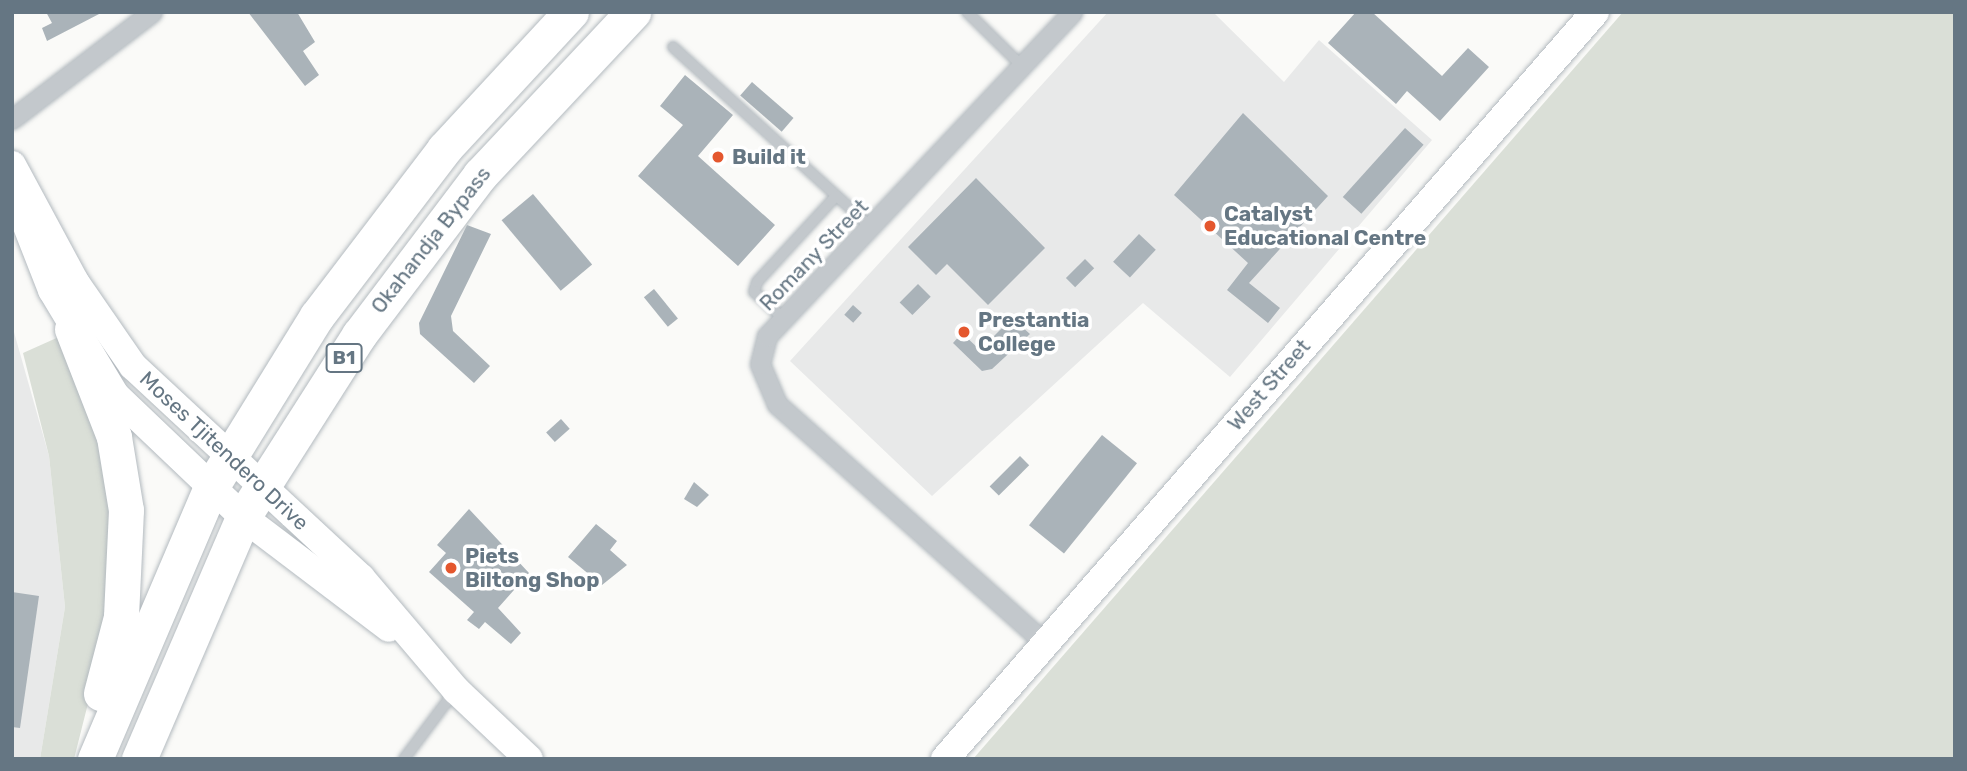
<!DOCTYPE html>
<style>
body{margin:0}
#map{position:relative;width:1967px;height:771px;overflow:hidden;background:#fafaf8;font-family:Rubik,sans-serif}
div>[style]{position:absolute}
.built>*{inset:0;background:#e8e9e9}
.green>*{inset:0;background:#dadfd7}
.building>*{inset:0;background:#aab3b9;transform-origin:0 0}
.roads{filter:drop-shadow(0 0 2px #b3babf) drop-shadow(0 0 2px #b3babf)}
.lane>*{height:10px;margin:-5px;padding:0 5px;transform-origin:5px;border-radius:5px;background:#c3c8cc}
.street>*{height:19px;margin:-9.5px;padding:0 9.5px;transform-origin:9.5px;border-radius:9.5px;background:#c3c8cc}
.secondary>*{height:28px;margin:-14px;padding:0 14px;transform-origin:14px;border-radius:14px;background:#fff}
.highway>*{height:35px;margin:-17.5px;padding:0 17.5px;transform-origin:17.5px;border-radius:17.5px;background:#fff}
.dots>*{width:19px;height:19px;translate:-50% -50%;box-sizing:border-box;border:4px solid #fff;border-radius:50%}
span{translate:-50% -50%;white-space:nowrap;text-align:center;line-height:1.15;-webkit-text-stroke:7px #fff;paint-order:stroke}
.shield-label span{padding:2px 5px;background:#fff;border:2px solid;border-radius:5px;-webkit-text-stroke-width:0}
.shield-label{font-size:19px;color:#657683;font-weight:700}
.poi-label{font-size:21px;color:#657683;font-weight:700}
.left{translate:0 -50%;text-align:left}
.street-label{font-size:21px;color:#657683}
.frame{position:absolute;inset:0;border:14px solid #657683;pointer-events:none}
</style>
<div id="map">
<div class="built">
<div style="clip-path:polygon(1108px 12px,1213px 12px,1284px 82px,1319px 40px,1432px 140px,1230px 377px,1143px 303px,932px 496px,790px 361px)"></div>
<div style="clip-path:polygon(12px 325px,49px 456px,65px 607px,40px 759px,12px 759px)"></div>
</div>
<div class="green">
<div style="clip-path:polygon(1623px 12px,1955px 12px,1955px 759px,973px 759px)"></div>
<div style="clip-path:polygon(61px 336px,97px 423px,114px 508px,111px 612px,74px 759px,40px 759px,65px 607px,49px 456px,23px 353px)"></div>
</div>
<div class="building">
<div style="clip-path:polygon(46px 12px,100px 12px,101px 13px,47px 41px,42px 28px,52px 23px)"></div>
<div style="clip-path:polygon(248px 12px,297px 12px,315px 42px,303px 51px,319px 75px,305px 86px)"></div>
<div style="clip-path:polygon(1356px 12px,1372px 12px,1442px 76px,1468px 48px,1489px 67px,1440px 121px,1407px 91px,1396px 104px,1328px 43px)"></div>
<div style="clip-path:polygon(685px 75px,733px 115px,698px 156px,775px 225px,738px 266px,638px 176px,683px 125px,660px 106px)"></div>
<div style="left:752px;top:82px;width:55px;height:18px;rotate:41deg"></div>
<div style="clip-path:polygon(1243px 113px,1328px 196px,1249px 283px,1280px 308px,1268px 323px,1227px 290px,1248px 263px,1174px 195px)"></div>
<div style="left:1405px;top:128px;width:25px;height:93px;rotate:42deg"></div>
<div style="clip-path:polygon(976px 178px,1045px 248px,988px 305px,947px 264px,936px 275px,908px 247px)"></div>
<div style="left:533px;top:194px;width:92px;height:41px;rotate:50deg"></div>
<div style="clip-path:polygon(467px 225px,491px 234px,451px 316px,453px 331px,490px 366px,474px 383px,420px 334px,419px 323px)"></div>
<div style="left:1139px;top:234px;width:23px;height:38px;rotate:43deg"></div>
<div style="left:1085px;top:259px;width:13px;height:27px;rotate:45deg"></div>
<div style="left:918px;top:284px;width:18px;height:26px;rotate:45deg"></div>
<div style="left:654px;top:289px;width:38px;height:13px;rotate:51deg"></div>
<div style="left:853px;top:305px;width:12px;height:13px;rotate:42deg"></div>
<div style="clip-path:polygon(1012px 318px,1030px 334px,992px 369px,982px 371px,953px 343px,962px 333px,980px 350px)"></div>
<div style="left:561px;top:419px;width:13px;height:20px;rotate:48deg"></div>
<div style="left:1102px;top:435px;width:45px;height:116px;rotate:39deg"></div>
<div style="left:1020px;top:456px;width:13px;height:43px;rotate:45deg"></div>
<div style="clip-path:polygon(694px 482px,709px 495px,697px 507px,684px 499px)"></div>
<div style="clip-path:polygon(469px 509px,529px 573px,498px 608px,521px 633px,511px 644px,485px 622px,479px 629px,467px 620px,474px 612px,429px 572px,446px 553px,437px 545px)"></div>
<div style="clip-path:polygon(596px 524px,617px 541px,610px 550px,627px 565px,602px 585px,568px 557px)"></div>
<div style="clip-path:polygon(12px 592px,39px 596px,20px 728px,12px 727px)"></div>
</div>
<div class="roads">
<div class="lane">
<div style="left:967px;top:12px;width:77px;rotate:44.5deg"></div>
<div style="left:673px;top:47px;width:269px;rotate:42.3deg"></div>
<div style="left:783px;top:318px;width:39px;rotate:-138deg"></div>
<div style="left:754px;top:292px;width:10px;rotate:-73deg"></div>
<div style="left:757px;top:282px;width:117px;rotate:-47.4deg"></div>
<div style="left:404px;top:759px;width:84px;rotate:-53.3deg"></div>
</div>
<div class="street">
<div style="left:12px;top:119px;width:176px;rotate:-37.4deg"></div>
<div style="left:1045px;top:643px;width:359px;rotate:-138.3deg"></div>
<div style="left:777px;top:404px;width:43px;rotate:-113deg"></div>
<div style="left:760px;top:364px;width:29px;rotate:-76deg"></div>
<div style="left:767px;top:336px;width:445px;rotate:-46.7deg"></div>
</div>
<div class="secondary">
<div style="left:12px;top:165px;width:133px;rotate:61.7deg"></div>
<div style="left:75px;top:282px;width:102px;rotate:55.4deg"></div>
<div style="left:133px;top:366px;width:311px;rotate:42.9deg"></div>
<div style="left:361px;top:578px;width:147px;rotate:49.7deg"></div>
<div style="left:456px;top:690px;width:100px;rotate:43.4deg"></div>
<div style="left:12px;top:188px;width:110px;rotate:68.6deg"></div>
<div style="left:52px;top:290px;width:122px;rotate:59deg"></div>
<div style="left:115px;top:395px;width:177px;rotate:43.6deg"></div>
<div style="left:243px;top:517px;width:183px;rotate:37.2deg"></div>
<div style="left:945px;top:759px;width:990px;rotate:-48.97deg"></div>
</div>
<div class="highway">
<div style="left:72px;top:329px;width:116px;rotate:68.7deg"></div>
<div style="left:114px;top:437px;width:74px;rotate:80.7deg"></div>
<div style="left:126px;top:510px;width:107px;rotate:92.7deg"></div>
<div style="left:121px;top:617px;width:79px;rotate:104.7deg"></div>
<div style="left:95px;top:759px;width:293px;rotate:-66.9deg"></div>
<div style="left:210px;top:489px;width:203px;rotate:-58.3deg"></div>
<div style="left:317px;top:316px;width:210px;rotate:-52.7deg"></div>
<div style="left:444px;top:149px;width:187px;rotate:-47.2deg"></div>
<div style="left:139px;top:759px;width:263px;rotate:-66.7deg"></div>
<div style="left:243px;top:517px;width:216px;rotate:-57.5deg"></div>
<div style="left:359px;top:335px;width:201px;rotate:-52.9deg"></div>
<div style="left:480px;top:175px;width:224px;rotate:-46.8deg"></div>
</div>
</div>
<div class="dots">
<div style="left:718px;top:157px;background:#e4572e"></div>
<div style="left:1210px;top:226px;background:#e4572e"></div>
<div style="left:964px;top:332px;background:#e4572e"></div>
<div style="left:451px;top:568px;background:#e4572e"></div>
</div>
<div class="shield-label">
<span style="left:344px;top:358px">B1</span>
</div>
<div class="poi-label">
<span class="left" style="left:732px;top:157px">Build it</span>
<span class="left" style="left:1224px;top:226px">Catalyst<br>Educational Centre</span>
<span class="left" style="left:978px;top:332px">Prestantia<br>College</span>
<span class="left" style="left:465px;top:568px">Piets<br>Biltong Shop</span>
</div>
<div class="street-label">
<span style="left:431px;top:240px;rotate:-52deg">Okahandja Bypass</span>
<span style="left:814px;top:255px;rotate:-46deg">Romany Street</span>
<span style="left:1269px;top:385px;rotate:-49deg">West Street</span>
<span style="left:224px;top:451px;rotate:43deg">Moses Tjitendero Drive</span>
</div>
<div class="frame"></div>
</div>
